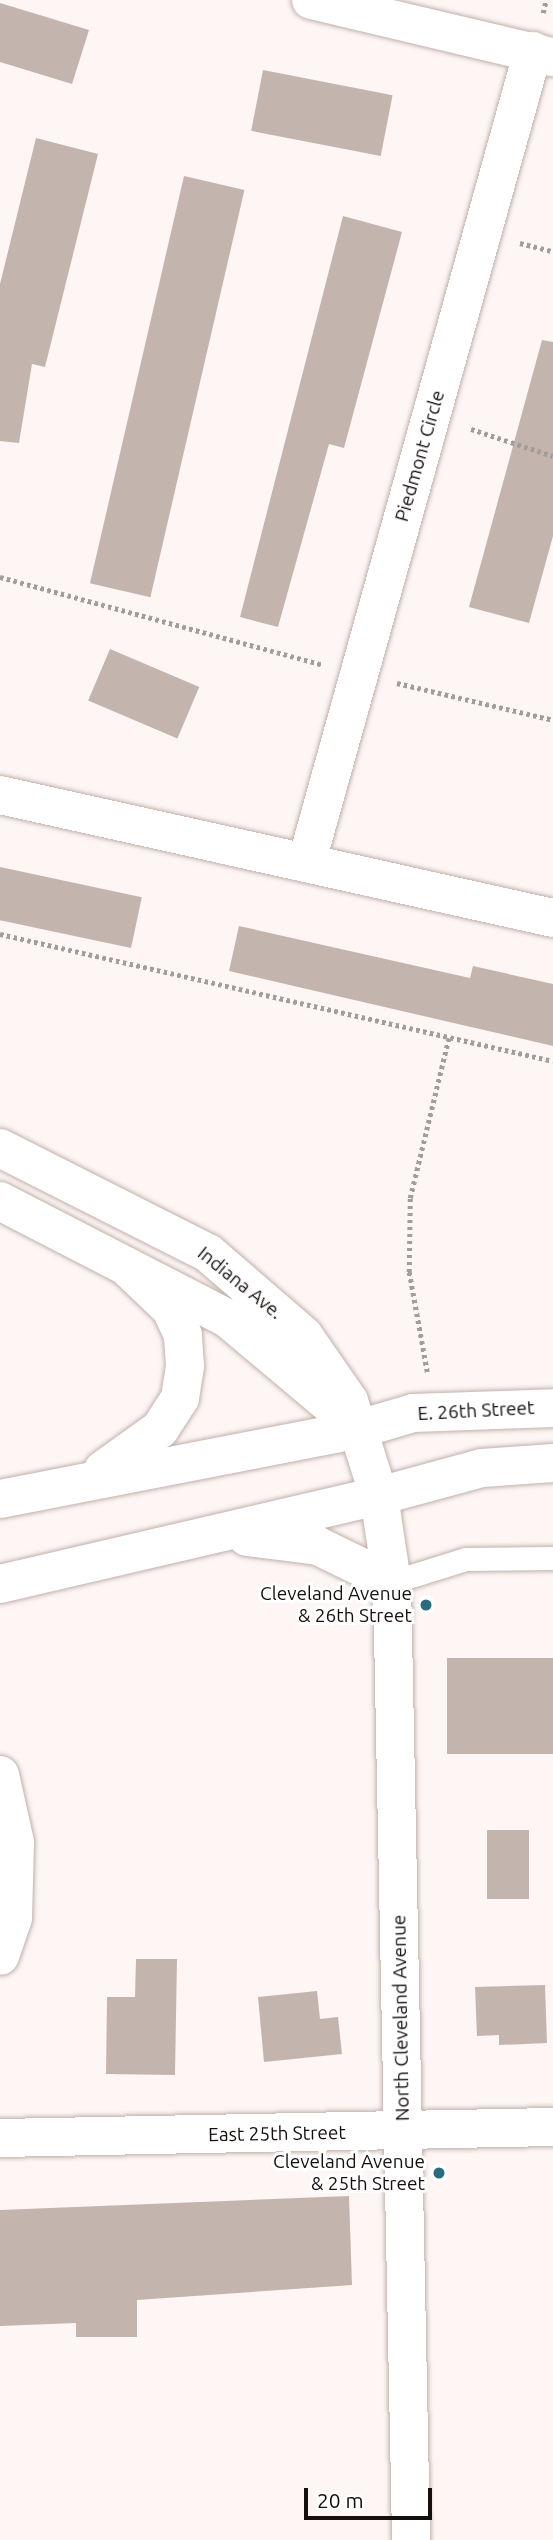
<!DOCTYPE html>
<style>
body{margin:0}
#map{position:relative;width:553px;height:2540px;overflow:hidden;background:#fdf6f4;font-family:Ubuntu,sans-serif}
div>[style]{position:absolute}
.building>*{inset:0;background:#c4b4ae;transform-origin:0 0}
.path>*{height:4.5px;margin-top:-2.25px;transform-origin:0;background:repeating-linear-gradient(90deg,#a39c9a 0 3.5px,transparent 0 7px)}
.roads{filter:drop-shadow(0 0 2px #c1b0aa) drop-shadow(0 0 2px #c1b0aa)}
.service>*{height:23px;margin:-11.5px;padding:0 11.5px;transform-origin:11.5px;border-radius:11.5px;background:#fff}
.minor>*{height:38px;margin:-19px;padding:0 19px;transform-origin:19px;border-radius:19px;background:#fff}
.tertiary>*{height:38px;margin:-19px;padding:0 19px;transform-origin:19px;border-radius:19px;background:#fff}
.secondary>*{height:38px;margin:-19px;padding:0 19px;transform-origin:19px;border-radius:19px;background:#fff}
.motorway>*{height:38px;margin:-19px;padding:0 19px;transform-origin:19px;border-radius:19px;background:#fff}
.dots>*{width:19px;height:19px;translate:-50% -50%;box-sizing:border-box;border:4px solid #fff;border-radius:50%}
span{translate:-50% -50%;white-space:nowrap;text-align:center;line-height:1.15;-webkit-text-stroke:6px #fff;paint-order:stroke}
.street-label{font-size:19px;color:#150f0d}
.poi-label{font-size:19px;color:#150f0d}
.right{translate:-100% -50%;text-align:right}
.scale{position:absolute;left:304px;top:2488px;width:128px;height:32px;box-sizing:border-box;border:4px solid #150f0d;border-top:0;padding-left:9px;font-size:21px;line-height:24px;white-space:nowrap;color:#150f0d;-webkit-text-stroke:5px #fff;paint-order:stroke}
</style>
<div id="map">
<div class="building">
<div style="clip-path:polygon(0 3px,89px 30px,72px 84px,0 62px)"></div>
<div style="left:263px;top:70px;width:132px;height:62px;rotate:11deg"></div>
<div style="clip-path:polygon(36px 138px,98px 154px,45px 367px,32px 364px,19px 443px,0 441px,0 284px)"></div>
<div style="left:184px;top:176px;width:62px;height:418px;rotate:13deg"></div>
<div style="clip-path:polygon(343px 216px,402px 232px,344px 448px,329px 444px,278px 627px,240px 617px)"></div>
<div style="clip-path:polygon(542px 340px,553px 342px,553px 536px,529px 623px,469px 607px)"></div>
<div style="left:110px;top:649px;width:97px;height:56px;rotate:23deg"></div>
<div style="left:0;top:867px;width:145px;height:52px;rotate:12deg"></div>
<div style="clip-path:polygon(239px 926px,470px 978px,473px 966px,553px 984px,553px 1046px,229px 971px)"></div>
<div style="left:553px;top:1658px;width:96px;height:106px;rotate:90deg"></div>
<div style="left:487px;top:1830px;width:42px;height:69px"></div>
<div style="clip-path:polygon(136px 1959px,177px 1959px,175px 2075px,106px 2074px,107px 1997px,135px 1997px)"></div>
<div style="clip-path:polygon(545px 1985px,547px 2043px,499px 2045px,499px 2035px,477px 2036px,475px 1987px)"></div>
<div style="clip-path:polygon(317px 1991px,320px 2019px,338px 2017px,342px 2054px,264px 2062px,258px 1997px)"></div>
<div style="clip-path:polygon(349px 2196px,352px 2285px,137px 2300px,137px 2337px,76px 2337px,76px 2323px,0 2326px,0 2210px)"></div>
</div>
<div class="path">
<div style="left:543px;top:13px;width:13px;rotate:-77deg"></div>
<div style="left:520px;top:243px;width:34px;rotate:14deg"></div>
<div style="left:471px;top:429px;width:86px;rotate:18.2deg"></div>
<div style="left:0;top:577px;width:333px;rotate:15.2deg"></div>
<div style="left:397px;top:683px;width:160px;rotate:13.3deg"></div>
<div style="left:0;top:934px;width:567px;rotate:12.93deg"></div>
<div style="left:427px;top:1372px;width:102px;rotate:-100.2deg"></div>
<div style="left:409px;top:1272px;width:74px;rotate:-89.2deg"></div>
<div style="left:410px;top:1198px;width:166px;rotate:-76.4deg"></div>
</div>
<div class="roads">
<div class="service">
<div style="left:392px;top:1582px;width:77px;rotate:-17.3deg"></div>
<div style="left:466px;top:1559px;width:87px;rotate:-0.7deg"></div>
</div>
<div class="minor">
<div style="left:311px;top:0;width:249px;rotate:13.3deg"></div>
<div style="left:0;top:795px;width:567px;rotate:12.54deg"></div>
<div style="left:307px;top:861px;width:841px;rotate:-74.41deg"></div>
<div style="left:359px;top:1429px;width:56px;rotate:-16.5deg"></div>
<div style="left:413px;top:1413px;width:140px;rotate:-2deg"></div>
<div style="left:379px;top:1496px;width:107px;rotate:-15.2deg"></div>
<div style="left:482px;top:1468px;width:71px;rotate:-4deg"></div>
</div>
<div class="tertiary">
<div style="left:379px;top:1496px;width:87px;rotate:81.4deg"></div>
<div style="left:392px;top:1582px;width:958px;rotate:88.86deg"></div>
<div style="left:0;top:2138px;width:553px;rotate:-1.14deg"></div>
</div>
<div class="secondary">
<div style="left:0;top:1148px;width:233px;rotate:26.8deg"></div>
<div style="left:208px;top:1253px;width:127px;rotate:40.8deg"></div>
<div style="left:304px;top:1336px;width:79px;rotate:55.3deg"></div>
<div style="left:349px;top:1401px;width:100px;rotate:72.5deg"></div>
<div style="left:0;top:1201px;width:255px;rotate:27.3deg"></div>
<div style="left:227px;top:1318px;width:171px;rotate:40deg"></div>
</div>
<div class="motorway">
<div style="left:103px;top:1470px;width:70px;rotate:-35.7deg"></div>
<div style="left:160px;top:1429px;width:37px;rotate:-57deg"></div>
<div style="left:180px;top:1398px;width:32px;rotate:-81deg"></div>
<div style="left:185px;top:1366px;width:31px;rotate:-94deg"></div>
<div style="left:183px;top:1335px;width:29px;rotate:-115deg"></div>
<div style="left:171px;top:1309px;width:57px;rotate:-136.4deg"></div>
<div style="left:0;top:1499px;width:366px;rotate:-11deg"></div>
<div style="left:247px;top:1537px;width:72px;rotate:7.2deg"></div>
<div style="left:318px;top:1546px;width:82px;rotate:25.9deg"></div>
<div style="left:0;top:1584px;width:389px;rotate:-13.1deg"></div>
<div style="left:0;top:1775px;width:69px;rotate:77.4deg"></div>
<div style="left:15px;top:1842px;width:76px;rotate:91.5deg"></div>
<div style="left:13px;top:1918px;width:40px;rotate:108.9deg"></div>
</div>
</div>
<div class="dots">
<div style="left:426px;top:1605px;background:#2b6b7f"></div>
<div style="left:439px;top:2173px;background:#2b6b7f"></div>
</div>
<div class="street-label">
<span style="left:420px;top:456px;rotate:-74deg">Piedmont Circle</span>
<span style="left:240px;top:1283px;rotate:39deg">Indiana Ave.</span>
<span style="left:476px;top:1411px;rotate:-3deg">E. 26th Street</span>
<span style="left:401px;top:2018px;rotate:-91deg">North Cleveland Avenue</span>
<span style="left:277px;top:2134px;rotate:-1deg">East 25th Street</span>
</div>
<div class="poi-label">
<span class="right" style="left:412px;top:1605px">Cleveland Avenue<br>&amp; 26th Street</span>
<span class="right" style="left:425px;top:2173px">Cleveland Avenue<br>&amp; 25th Street</span>
</div>
<div class="scale">20 m</div>
</div>
